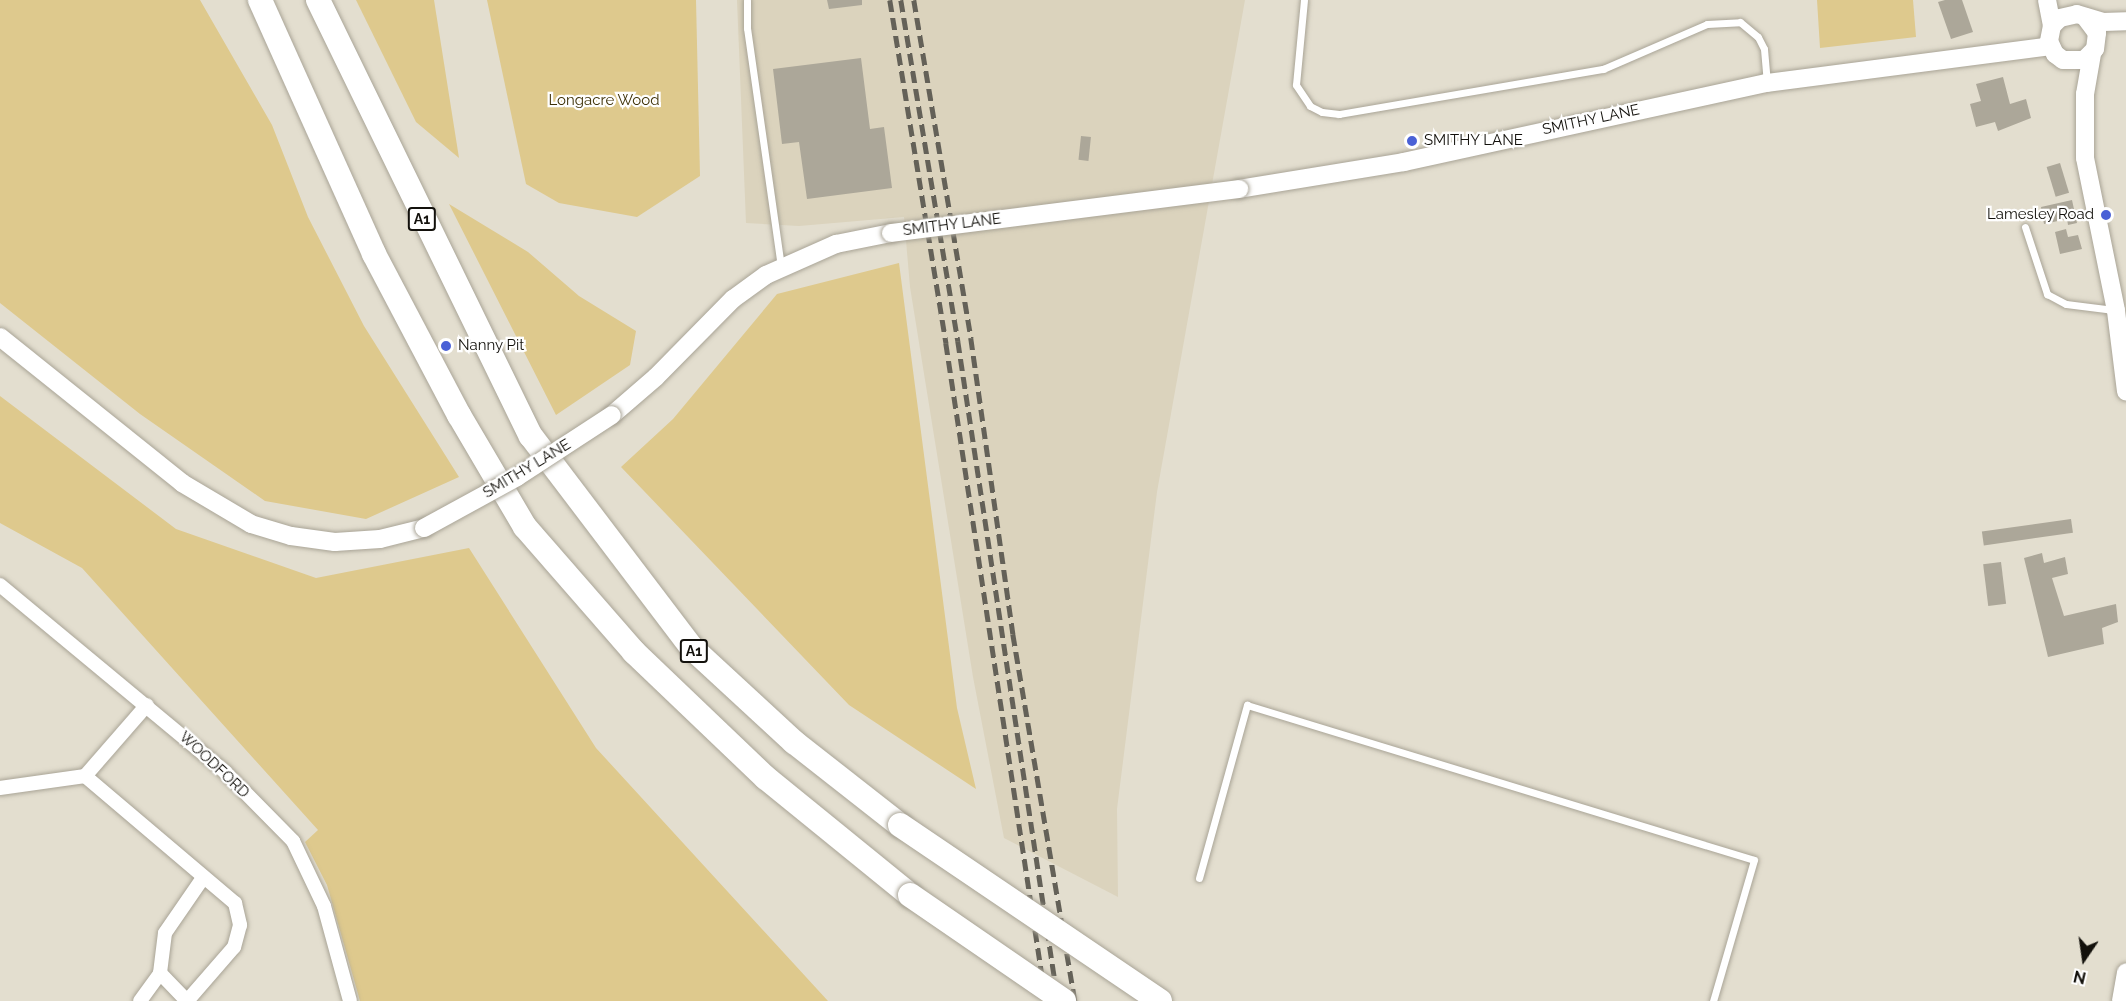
<!DOCTYPE html>
<style>
body{margin:0}
#map{position:relative;width:2126px;height:1001px;overflow:hidden;background:#e3decf;font-family:Raleway,sans-serif}
div>[style]{position:absolute}
.built>*{inset:0;background:#dbd3bd}
.green>*{inset:0;background:#dec98d}
.building>*{inset:0;background:#aca799;transform-origin:0 0}
.roads{filter:drop-shadow(0 0 2px #a9a496) drop-shadow(0 0 2px #a9a496)}
.lane>*{height:7px;margin:-3.5px;padding:0 3.5px;transform-origin:3.5px;border-radius:3.5px;background:#fff}
.street>*{height:14px;margin:-7px;padding:0 7px;transform-origin:7px;border-radius:7px;background:#fff}
.secondary>*{height:18px;margin:-9px;padding:0 9px;transform-origin:9px;border-radius:9px;background:#fff}
.highway>*{height:24px;margin:-12px;padding:0 12px;transform-origin:12px;border-radius:12px;background:#fff}
.rail>*{height:4.5px;margin-top:-2.25px;transform-origin:0;background:repeating-linear-gradient(90deg,#646158 0 12px,transparent 0 18px)}
.bridges{filter:drop-shadow(0 0 2px #a9a496) drop-shadow(0 0 2px #a9a496)}
.secondary-bridge>*{height:18px;margin:-9px;padding:0 9px;transform-origin:9px;border-radius:9px;background:#fff}
.highway-bridge>*{height:24px;margin:-12px;padding:0 12px;transform-origin:12px;border-radius:12px;background:#fff}
.dots>*{width:16px;height:16px;translate:-50% -50%;box-sizing:border-box;border:3px solid #fff;border-radius:50%}
span{translate:-50% -50%;white-space:nowrap;text-align:center;line-height:1.15;-webkit-text-stroke:4.5px #fff;paint-order:stroke}
.shield-label span{padding:2px 4px;background:#fff;border:2px solid;border-radius:4px;-webkit-text-stroke-width:0}
.shield-label{font-size:14px;color:#13110c;font-weight:700}
.park-label{font-size:15px;color:#3e3107}
.street-label{font-size:15px;color:#13110c}
.poi-label{font-size:15px;color:#13110c}
.left{translate:0 -50%;text-align:left}
.right{translate:-100% -50%;text-align:right}
.north{position:absolute;left:2054px;top:929px;width:60px;height:60px;-webkit-text-stroke:4px #fff;paint-order:stroke;rotate:193deg;font-size:16px;font-weight:700;line-height:24px;text-align:center;color:#13110c}
.north::after{content:'';display:block;margin:auto;width:21px;height:27px;background:#13110c;clip-path:polygon(50% 0,100% 100%,50% 72%,0 100%)}
</style>
<div id="map">
<div class="built">
<div style="clip-path:polygon(737px 0,1245px 0,1157px 492px,1117px 809px,1118px 897px,1004px 838px,973px 677px,910px 287px,904px 217px,799px 226px,746px 223px)"></div>
</div>
<div class="green">
<div style="clip-path:polygon(0 0,200px 0,272px 125px,308px 217px,364px 326px,459px 477px,366px 519px,265px 501px,140px 414px,0 303px)"></div>
<div style="clip-path:polygon(356px 0,434px 0,459px 158px,416px 122px)"></div>
<div style="clip-path:polygon(487px 0,696px 0,700px 176px,637px 217px,559px 203px,526px 184px)"></div>
<div style="clip-path:polygon(1817px 0,1913px 0,1916px 37px,1820px 48px)"></div>
<div style="clip-path:polygon(449px 204px,528px 252px,579px 296px,636px 331px,630px 365px,556px 415px)"></div>
<div style="clip-path:polygon(899px 263px,957px 708px,976px 789px,849px 705px,621px 467px,673px 419px,777px 294px)"></div>
<div style="clip-path:polygon(0 396px,176px 529px,316px 578px,469px 548px,596px 748px,828px 1001px,360px 1001px,327px 885px,305px 842px,318px 830px,82px 568px,0 523px)"></div>
</div>
<div class="building">
<div style="clip-path:polygon(827px 0,862px 0,862px 5px,829px 9px)"></div>
<div style="clip-path:polygon(1945px 0,1962px 0,1973px 32px,1951px 39px,1938px 2px)"></div>
<div style="clip-path:polygon(861px 58px,870px 129px,884px 127px,892px 188px,807px 199px,799px 142px,782px 144px,773px 69px)"></div>
<div style="clip-path:polygon(2003px 77px,2010px 104px,2026px 99px,2031px 118px,1998px 131px,1995px 122px,1976px 127px,1970px 104px,1981px 101px,1976px 84px)"></div>
<div style="left:1081px;top:136px;width:10px;height:24px;rotate:6deg"></div>
<div style="left:2060px;top:163px;width:31px;height:14px;rotate:73deg"></div>
<div style="clip-path:polygon(2072px 200px,2077px 223px,2068px 225px,2067px 219px,2044px 224px,2041px 207px)"></div>
<div style="clip-path:polygon(2066px 229px,2068px 237px,2078px 235px,2082px 249px,2060px 254px,2055px 232px)"></div>
<div style="left:2071px;top:519px;width:14px;height:90px;rotate:82deg"></div>
<div style="clip-path:polygon(2042px 553px,2044px 563px,2065px 557px,2068px 574px,2052px 578px,2064px 616px,2116px 604px,2118px 622px,2102px 628px,2104px 644px,2048px 657px,2024px 558px)"></div>
<div style="left:2001px;top:562px;width:42px;height:18px;rotate:83deg"></div>
</div>
<div class="roads">
<div class="lane">
<div style="left:747px;top:0;width:28px;rotate:90deg"></div>
<div style="left:747px;top:28px;width:241px;rotate:81.9deg"></div>
<div style="left:1304px;top:0;width:85px;rotate:95.4deg"></div>
<div style="left:1296px;top:85px;width:25px;rotate:56deg"></div>
<div style="left:1310px;top:106px;width:13px;rotate:27deg"></div>
<div style="left:1322px;top:112px;width:17px;rotate:7deg"></div>
<div style="left:1339px;top:114px;width:268px;rotate:-9.7deg"></div>
<div style="left:1603px;top:69px;width:113px;rotate:-23.4deg"></div>
<div style="left:1707px;top:24px;width:33px;rotate:-3deg"></div>
<div style="left:1740px;top:22px;width:23px;rotate:40deg"></div>
<div style="left:1758px;top:37px;width:13px;rotate:63deg"></div>
<div style="left:1764px;top:49px;width:32px;rotate:85deg"></div>
<div style="left:2025px;top:227px;width:71px;rotate:71.8deg"></div>
<div style="left:2047px;top:294px;width:21px;rotate:28deg"></div>
<div style="left:2066px;top:304px;width:48px;rotate:7.1deg"></div>
<div style="left:1199px;top:878px;width:180px;rotate:-74.5deg"></div>
<div style="left:1247px;top:705px;width:530px;rotate:17deg"></div>
<div style="left:1754px;top:860px;width:147px;rotate:106.2deg"></div>
</div>
<div class="street">
<div style="left:0;top:585px;width:293px;rotate:39.7deg"></div>
<div style="left:225px;top:772px;width:97px;rotate:45.4deg"></div>
<div style="left:293px;top:841px;width:72px;rotate:64.5deg"></div>
<div style="left:324px;top:906px;width:98px;rotate:74.7deg"></div>
<div style="left:85px;top:776px;width:197px;rotate:40.3deg"></div>
<div style="left:235px;top:903px;width:23px;rotate:77deg"></div>
<div style="left:240px;top:925px;width:23px;rotate:105deg"></div>
<div style="left:234px;top:947px;width:72px;rotate:131deg"></div>
<div style="left:0;top:788px;width:86px;rotate:-8deg"></div>
<div style="left:85px;top:776px;width:94px;rotate:-48.9deg"></div>
<div style="left:160px;top:973px;width:39px;rotate:46deg"></div>
<div style="left:140px;top:1001px;width:34px;rotate:-54deg"></div>
<div style="left:160px;top:973px;width:40px;rotate:-82.9deg"></div>
<div style="left:165px;top:933px;width:67px;rotate:-55.4deg"></div>
</div>
<div class="secondary">
<div style="left:2047px;top:0;width:26px;rotate:79deg"></div>
<div style="left:2085px;top:17px;width:20px;rotate:53deg"></div>
<div style="left:2097px;top:33px;width:16px;rotate:97deg"></div>
<div style="left:2095px;top:49px;width:16px;rotate:135deg"></div>
<div style="left:2084px;top:60px;width:21px;rotate:180deg"></div>
<div style="left:2063px;top:60px;width:10px;rotate:-143deg"></div>
<div style="left:2055px;top:54px;width:14px;rotate:-115deg"></div>
<div style="left:2049px;top:41px;width:15px;rotate:-79deg"></div>
<div style="left:2052px;top:26px;width:11px;rotate:-45deg"></div>
<div style="left:2060px;top:18px;width:17px;rotate:-13deg"></div>
<div style="left:2077px;top:14px;width:27px;rotate:17deg"></div>
<div style="left:2103px;top:22px;width:23px;rotate:-2deg"></div>
<div style="left:2092px;top:54px;width:41px;rotate:99.9deg"></div>
<div style="left:2085px;top:94px;width:64px;rotate:90deg"></div>
<div style="left:2085px;top:158px;width:156px;rotate:78.5deg"></div>
<div style="left:2116px;top:311px;width:81px;rotate:82.9deg"></div>
<div style="left:1239px;top:189px;width:167px;rotate:-9.3deg"></div>
<div style="left:1404px;top:162px;width:371px;rotate:-12.3deg"></div>
<div style="left:1767px;top:83px;width:285px;rotate:-7.4deg"></div>
<div style="left:0;top:337px;width:233px;rotate:38.7deg"></div>
<div style="left:182px;top:483px;width:80px;rotate:30.7deg"></div>
<div style="left:251px;top:524px;width:42px;rotate:16.7deg"></div>
<div style="left:291px;top:536px;width:44px;rotate:7.8deg"></div>
<div style="left:335px;top:542px;width:45px;rotate:-3.8deg"></div>
<div style="left:380px;top:539px;width:45px;rotate:-14deg"></div>
<div style="left:612px;top:415px;width:58px;rotate:-40.8deg"></div>
<div style="left:656px;top:377px;width:110px;rotate:-45.4deg"></div>
<div style="left:733px;top:299px;width:41px;rotate:-36deg"></div>
<div style="left:766px;top:275px;width:77px;rotate:-23.9deg"></div>
<div style="left:836px;top:244px;width:56px;rotate:-11.3deg"></div>
<div style="left:2121px;top:1001px;width:29px;rotate:-80deg"></div>
</div>
<div class="highway">
<div style="left:260px;top:0;width:278px;rotate:65.8deg"></div>
<div style="left:374px;top:254px;width:182px;rotate:62.2deg"></div>
<div style="left:459px;top:415px;width:130px;rotate:59.5deg"></div>
<div style="left:525px;top:527px;width:166px;rotate:48.9deg"></div>
<div style="left:634px;top:652px;width:182px;rotate:43.7deg"></div>
<div style="left:766px;top:778px;width:186px;rotate:39.1deg"></div>
<div style="left:318px;top:0;width:485px;rotate:64deg"></div>
<div style="left:531px;top:436px;width:266px;rotate:52.8deg"></div>
<div style="left:692px;top:648px;width:139px;rotate:42.7deg"></div>
<div style="left:794px;top:742px;width:135px;rotate:38.1deg"></div>
</div>
</div>
<div class="rail">
<div style="left:890px;top:0;width:348px;rotate:80.7deg"></div>
<div style="left:946px;top:343px;width:666px;rotate:81.36deg"></div>
<div style="left:901px;top:0;width:346px;rotate:80.5deg"></div>
<div style="left:958px;top:341px;width:668px;rotate:81.38deg"></div>
<div style="left:914px;top:0;width:343px;rotate:80.4deg"></div>
<div style="left:971px;top:338px;width:299px;rotate:81.9deg"></div>
<div style="left:1013px;top:634px;width:372px;rotate:80.4deg"></div>
</div>
<div class="bridges">
<div class="secondary-bridge">
<div style="left:891px;top:233px;width:351px;rotate:-7.2deg"></div>
<div style="left:424px;top:528px;width:106px;rotate:-28.7deg"></div>
<div style="left:517px;top:477px;width:113px;rotate:-33.1deg"></div>
</div>
<div class="highway-bridge">
<div style="left:900px;top:825px;width:314px;rotate:34.1deg"></div>
<div style="left:910px;top:895px;width:187px;rotate:34.5deg"></div>
</div>
</div>
<div class="dots">
<div style="left:1412px;top:141px;background:#4a61d6"></div>
<div style="left:2106px;top:215px;background:#4a61d6"></div>
<div style="left:446px;top:346px;background:#4a61d6"></div>
</div>
<div class="shield-label">
<span style="left:422px;top:219px">A1</span>
<span style="left:694px;top:651px">A1</span>
</div>
<div class="park-label">
<span style="left:604px;top:101px">Longacre Wood</span>
</div>
<div class="street-label">
<span style="left:1591px;top:120px;rotate:-12deg">SMITHY LANE</span>
<span style="left:952px;top:225px;rotate:-7deg">SMITHY LANE</span>
<span style="left:527px;top:469px;rotate:-31deg">SMITHY LANE</span>
<span style="left:214px;top:765px;rotate:43deg">WOODFORD</span>
</div>
<div class="poi-label">
<span class="left" style="left:1424px;top:141px">SMITHY LANE</span>
<span class="right" style="left:2094px;top:215px">Lamesley Road</span>
<span class="left" style="left:458px;top:346px">Nanny Pit</span>
</div>
<div class="north">N</div>
</div>
